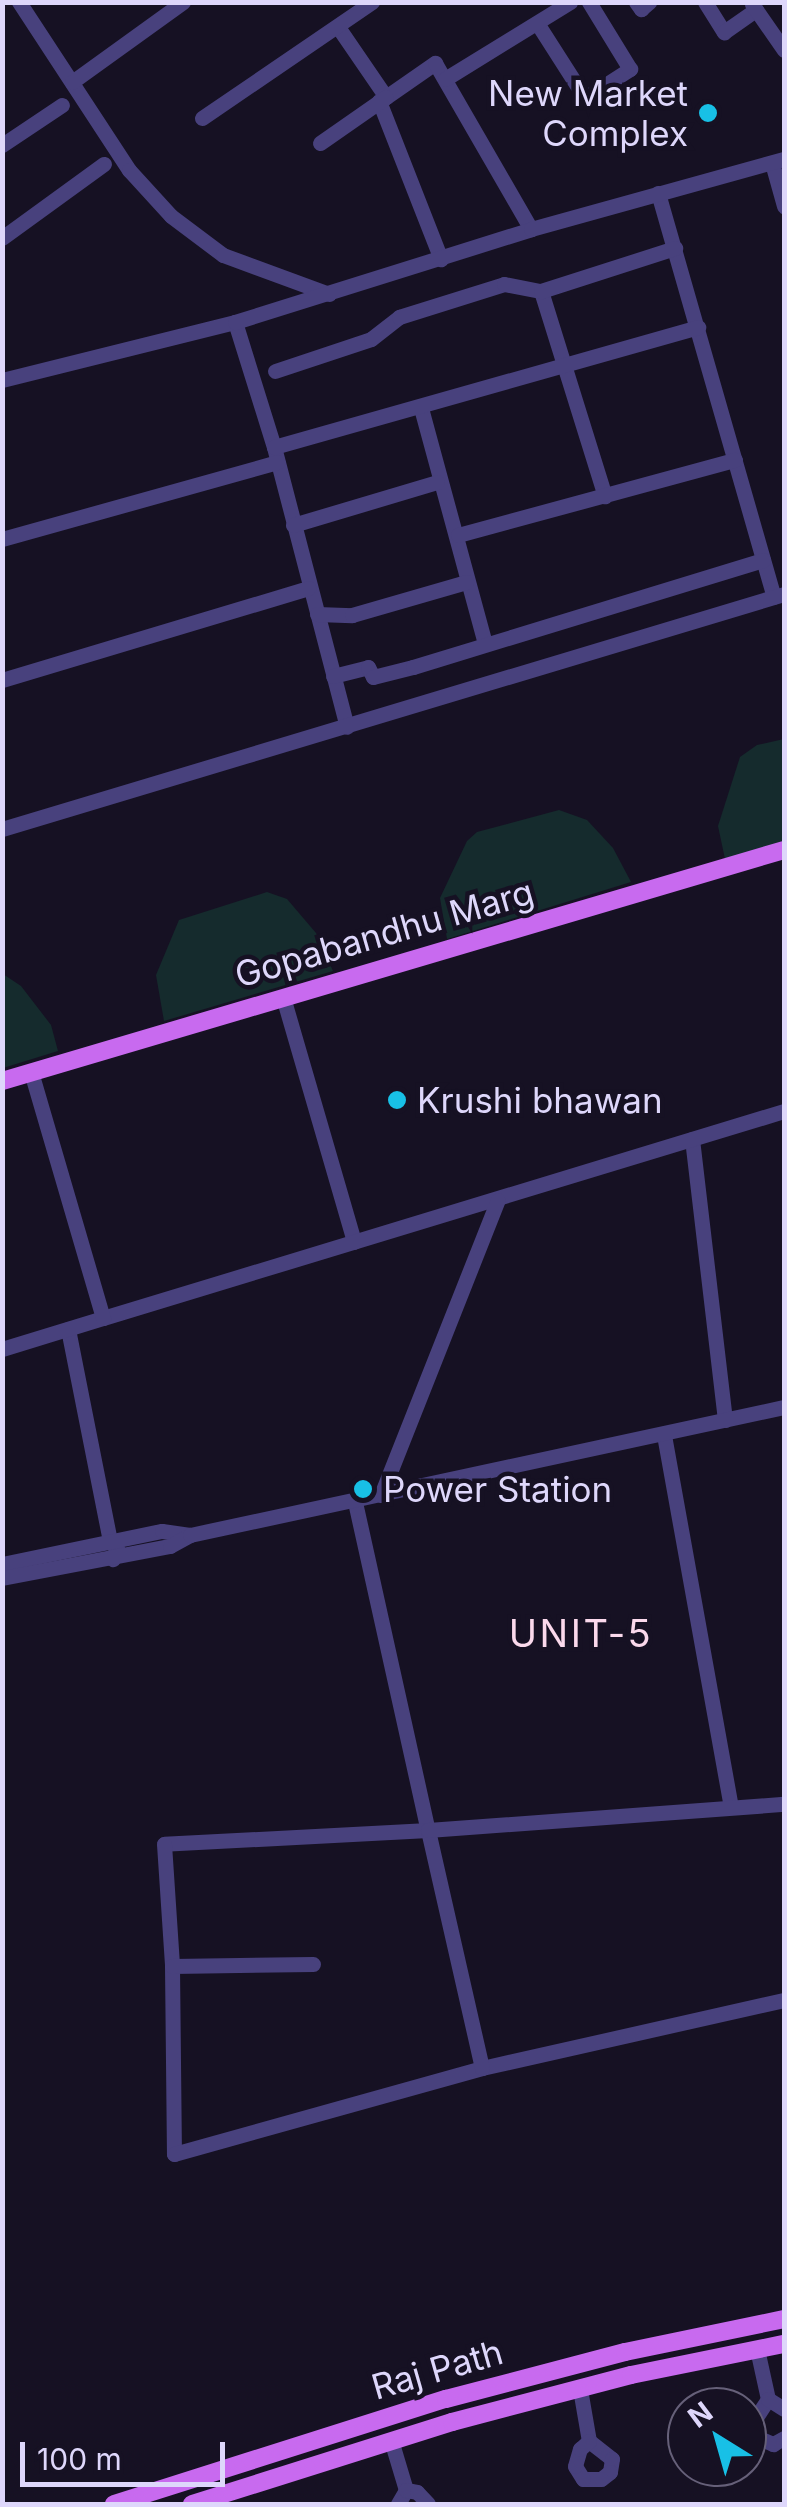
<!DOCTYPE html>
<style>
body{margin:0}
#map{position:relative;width:787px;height:2507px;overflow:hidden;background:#161123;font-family:Inter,sans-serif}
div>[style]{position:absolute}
.green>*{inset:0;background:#152b2d}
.minor>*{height:15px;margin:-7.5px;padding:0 7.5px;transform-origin:7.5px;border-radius:7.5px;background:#48417d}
.major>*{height:18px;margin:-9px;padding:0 9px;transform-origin:9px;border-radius:9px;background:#c86aef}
.dots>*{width:28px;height:28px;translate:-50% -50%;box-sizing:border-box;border:5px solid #161123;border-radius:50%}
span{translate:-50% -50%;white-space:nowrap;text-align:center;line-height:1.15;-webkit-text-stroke:9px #161123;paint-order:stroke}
.poi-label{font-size:35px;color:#ded7fb}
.right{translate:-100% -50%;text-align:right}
.left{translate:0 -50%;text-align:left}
.street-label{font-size:35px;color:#ded7fb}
.neighbourhood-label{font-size:38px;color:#fbd9ec;letter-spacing:2.5px}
.frame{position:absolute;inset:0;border:5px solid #ded7fb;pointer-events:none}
.north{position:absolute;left:667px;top:2387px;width:100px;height:100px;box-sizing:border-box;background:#161123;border:2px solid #666079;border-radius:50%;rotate:323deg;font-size:28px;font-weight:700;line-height:40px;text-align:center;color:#ded7fb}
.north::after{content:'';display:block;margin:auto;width:35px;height:45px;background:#18c0e6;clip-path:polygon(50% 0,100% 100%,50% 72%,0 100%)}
.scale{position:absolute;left:20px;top:2442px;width:205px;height:45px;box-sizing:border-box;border:5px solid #ded7fb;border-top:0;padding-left:12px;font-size:30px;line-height:35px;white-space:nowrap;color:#ded7fb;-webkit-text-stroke:8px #161123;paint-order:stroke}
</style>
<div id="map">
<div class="green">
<div style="clip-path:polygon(784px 739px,784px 842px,725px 859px,718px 826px,740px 757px,757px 745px)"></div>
<div style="clip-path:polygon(559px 810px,587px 820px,613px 848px,631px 882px,447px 939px,440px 898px,467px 841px,477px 832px)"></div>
<div style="clip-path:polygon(267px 892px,287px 899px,316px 933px,333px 971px,164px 1021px,156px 975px,179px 920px)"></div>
<div style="clip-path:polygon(3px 974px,21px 986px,51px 1025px,58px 1051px,3px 1068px)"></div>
</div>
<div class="minor">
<div style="left:19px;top:2px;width:201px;rotate:56.8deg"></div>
<div style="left:129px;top:170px;width:62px;rotate:47.6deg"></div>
<div style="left:171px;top:216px;width:65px;rotate:36.9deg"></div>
<div style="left:223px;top:255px;width:113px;rotate:20.2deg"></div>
<div style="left:636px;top:2px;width:9px;rotate:54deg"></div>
<div style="left:641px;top:9px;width:11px;rotate:-41deg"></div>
<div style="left:705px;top:2px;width:36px;rotate:58deg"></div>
<div style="left:724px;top:32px;width:39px;rotate:-35deg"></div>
<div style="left:752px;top:4px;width:56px;rotate:55.2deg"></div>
<div style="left:537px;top:23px;width:89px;rotate:57.4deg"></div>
<div style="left:585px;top:98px;width:54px;rotate:-32.8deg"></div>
<div style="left:630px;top:69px;width:79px;rotate:-121.5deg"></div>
<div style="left:338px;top:27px;width:85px;rotate:55.6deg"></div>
<div style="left:386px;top:97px;width:60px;rotate:-34.8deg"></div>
<div style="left:435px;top:63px;width:192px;rotate:60deg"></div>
<div style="left:445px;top:79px;width:147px;rotate:-31.6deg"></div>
<div style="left:72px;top:82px;width:137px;rotate:-35.8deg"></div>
<div style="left:379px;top:101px;width:170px;rotate:68.6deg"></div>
<div style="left:202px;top:118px;width:206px;rotate:-34.3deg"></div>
<div style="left:320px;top:143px;width:80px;rotate:-34.9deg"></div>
<div style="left:2px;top:145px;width:72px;rotate:-33.7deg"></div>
<div style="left:772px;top:163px;width:45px;rotate:74.4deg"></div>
<div style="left:658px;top:193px;width:420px;rotate:74deg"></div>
<div style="left:2px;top:238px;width:126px;rotate:-36deg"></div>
<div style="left:541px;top:291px;width:215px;rotate:72.7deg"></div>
<div style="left:235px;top:322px;width:131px;rotate:72.7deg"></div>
<div style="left:274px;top:447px;width:289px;rotate:75.4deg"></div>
<div style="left:275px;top:371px;width:101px;rotate:-18.4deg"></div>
<div style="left:371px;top:339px;width:36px;rotate:-38deg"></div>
<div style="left:399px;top:317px;width:110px;rotate:-17.4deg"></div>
<div style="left:504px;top:284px;width:38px;rotate:11deg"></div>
<div style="left:541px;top:291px;width:141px;rotate:-17.8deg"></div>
<div style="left:2px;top:380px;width:240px;rotate:-14deg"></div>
<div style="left:235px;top:322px;width:310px;rotate:-17.4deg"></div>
<div style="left:531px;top:229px;width:263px;rotate:-15.5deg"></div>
<div style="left:421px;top:408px;width:244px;rotate:74.8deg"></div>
<div style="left:274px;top:447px;width:441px;rotate:-15.8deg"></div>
<div style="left:293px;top:525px;width:150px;rotate:-16.6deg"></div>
<div style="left:458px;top:535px;width:287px;rotate:-15.2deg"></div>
<div style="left:2px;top:539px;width:286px;rotate:-15.6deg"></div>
<div style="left:317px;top:614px;width:35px;rotate:2deg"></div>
<div style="left:352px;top:615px;width:119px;rotate:-16.1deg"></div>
<div style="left:333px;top:676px;width:36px;rotate:-14deg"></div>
<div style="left:368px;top:667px;width:11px;rotate:63deg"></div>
<div style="left:373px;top:677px;width:41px;rotate:-14deg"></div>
<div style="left:413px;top:667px;width:366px;rotate:-17deg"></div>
<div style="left:2px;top:680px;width:320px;rotate:-16.7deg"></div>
<div style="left:2px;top:829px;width:817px;rotate:-16.73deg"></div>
<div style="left:283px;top:997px;width:255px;rotate:73.8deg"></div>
<div style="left:692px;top:1139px;width:283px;rotate:83.3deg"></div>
<div style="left:103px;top:1318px;width:712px;rotate:-16.91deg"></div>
<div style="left:68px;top:1329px;width:216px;rotate:78.8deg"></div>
<div style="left:110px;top:1541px;width:11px;rotate:49deg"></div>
<div style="left:117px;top:1549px;width:11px;rotate:112deg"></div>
<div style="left:2px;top:1349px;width:106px;rotate:-17.1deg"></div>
<div style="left:103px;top:1318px;width:256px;rotate:-106.3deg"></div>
<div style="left:664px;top:1435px;width:378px;rotate:79.8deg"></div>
<div style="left:381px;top:1495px;width:317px;rotate:-68.4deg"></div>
<div style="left:355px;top:1502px;width:336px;rotate:77.5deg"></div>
<div style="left:428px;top:1830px;width:264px;rotate:177deg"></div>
<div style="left:164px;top:1844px;width:122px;rotate:86.2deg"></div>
<div style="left:172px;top:1966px;width:188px;rotate:89.4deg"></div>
<div style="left:174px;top:2154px;width:320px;rotate:-15.6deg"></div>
<div style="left:482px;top:2068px;width:310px;rotate:-12.7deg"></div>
<div style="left:2px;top:1564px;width:163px;rotate:-11.7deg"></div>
<div style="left:162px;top:1531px;width:28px;rotate:8deg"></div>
<div style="left:2px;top:1578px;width:171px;rotate:-10.8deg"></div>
<div style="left:170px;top:1546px;width:23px;rotate:-29deg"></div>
<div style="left:190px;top:1535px;width:608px;rotate:-12.16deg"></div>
<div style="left:172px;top:1966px;width:141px;rotate:-0.8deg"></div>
<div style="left:482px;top:2068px;width:244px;rotate:-102.8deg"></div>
<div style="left:428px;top:1830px;width:357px;rotate:-4.2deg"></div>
<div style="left:757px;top:2349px;width:51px;rotate:77.6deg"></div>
<div style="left:580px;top:2389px;width:53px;rotate:80.2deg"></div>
<div style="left:589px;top:2441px;width:29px;rotate:38deg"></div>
<div style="left:612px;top:2459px;width:13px;rotate:99deg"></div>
<div style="left:610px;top:2472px;width:11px;rotate:142deg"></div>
<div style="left:601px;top:2479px;width:18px;rotate:180deg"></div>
<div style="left:583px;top:2479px;width:15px;rotate:-122deg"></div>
<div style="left:575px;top:2466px;width:18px;rotate:-74deg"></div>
<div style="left:580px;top:2449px;width:12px;rotate:-42deg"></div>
<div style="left:768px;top:2399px;width:33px;rotate:123deg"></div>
<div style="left:750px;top:2427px;width:10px;rotate:66deg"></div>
<div style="left:754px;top:2436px;width:21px;rotate:23deg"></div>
<div style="left:773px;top:2444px;width:13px;rotate:-29deg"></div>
<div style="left:768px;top:2399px;width:19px;rotate:32deg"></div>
<div style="left:391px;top:2440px;width:52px;rotate:73.3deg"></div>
<div style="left:406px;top:2490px;width:16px;rotate:120deg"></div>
<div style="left:406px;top:2490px;width:11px;rotate:10deg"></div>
<div style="left:417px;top:2492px;width:16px;rotate:47deg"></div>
</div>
<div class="major">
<div style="left:2px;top:1081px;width:815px;rotate:-16.46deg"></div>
<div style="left:114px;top:2504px;width:348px;rotate:-17.6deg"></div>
<div style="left:446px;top:2399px;width:185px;rotate:-14.7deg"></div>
<div style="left:625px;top:2352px;width:162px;rotate:-11.7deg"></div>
<div style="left:192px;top:2504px;width:273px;rotate:-17.5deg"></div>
<div style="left:452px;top:2422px;width:185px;rotate:-14.7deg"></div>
<div style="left:631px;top:2375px;width:156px;rotate:-11.5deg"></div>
</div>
<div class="dots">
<div style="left:708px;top:113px;background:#18c0e6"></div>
<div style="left:397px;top:1100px;background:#18c0e6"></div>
<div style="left:363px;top:1489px;background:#18c0e6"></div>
</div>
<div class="poi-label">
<span class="right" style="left:688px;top:113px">New Market<br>Complex</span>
<span class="left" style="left:417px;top:1100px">Krushi bhawan</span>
<span class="left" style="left:383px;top:1489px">Power Station</span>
</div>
<div class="street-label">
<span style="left:384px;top:933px;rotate:-16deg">Gopabandhu Marg</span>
<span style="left:437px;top:2369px;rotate:-16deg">Raj Path</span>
</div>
<div class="neighbourhood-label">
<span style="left:581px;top:1634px">UNIT-5</span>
</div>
<div class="frame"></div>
<div class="north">N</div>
<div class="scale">100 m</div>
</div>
